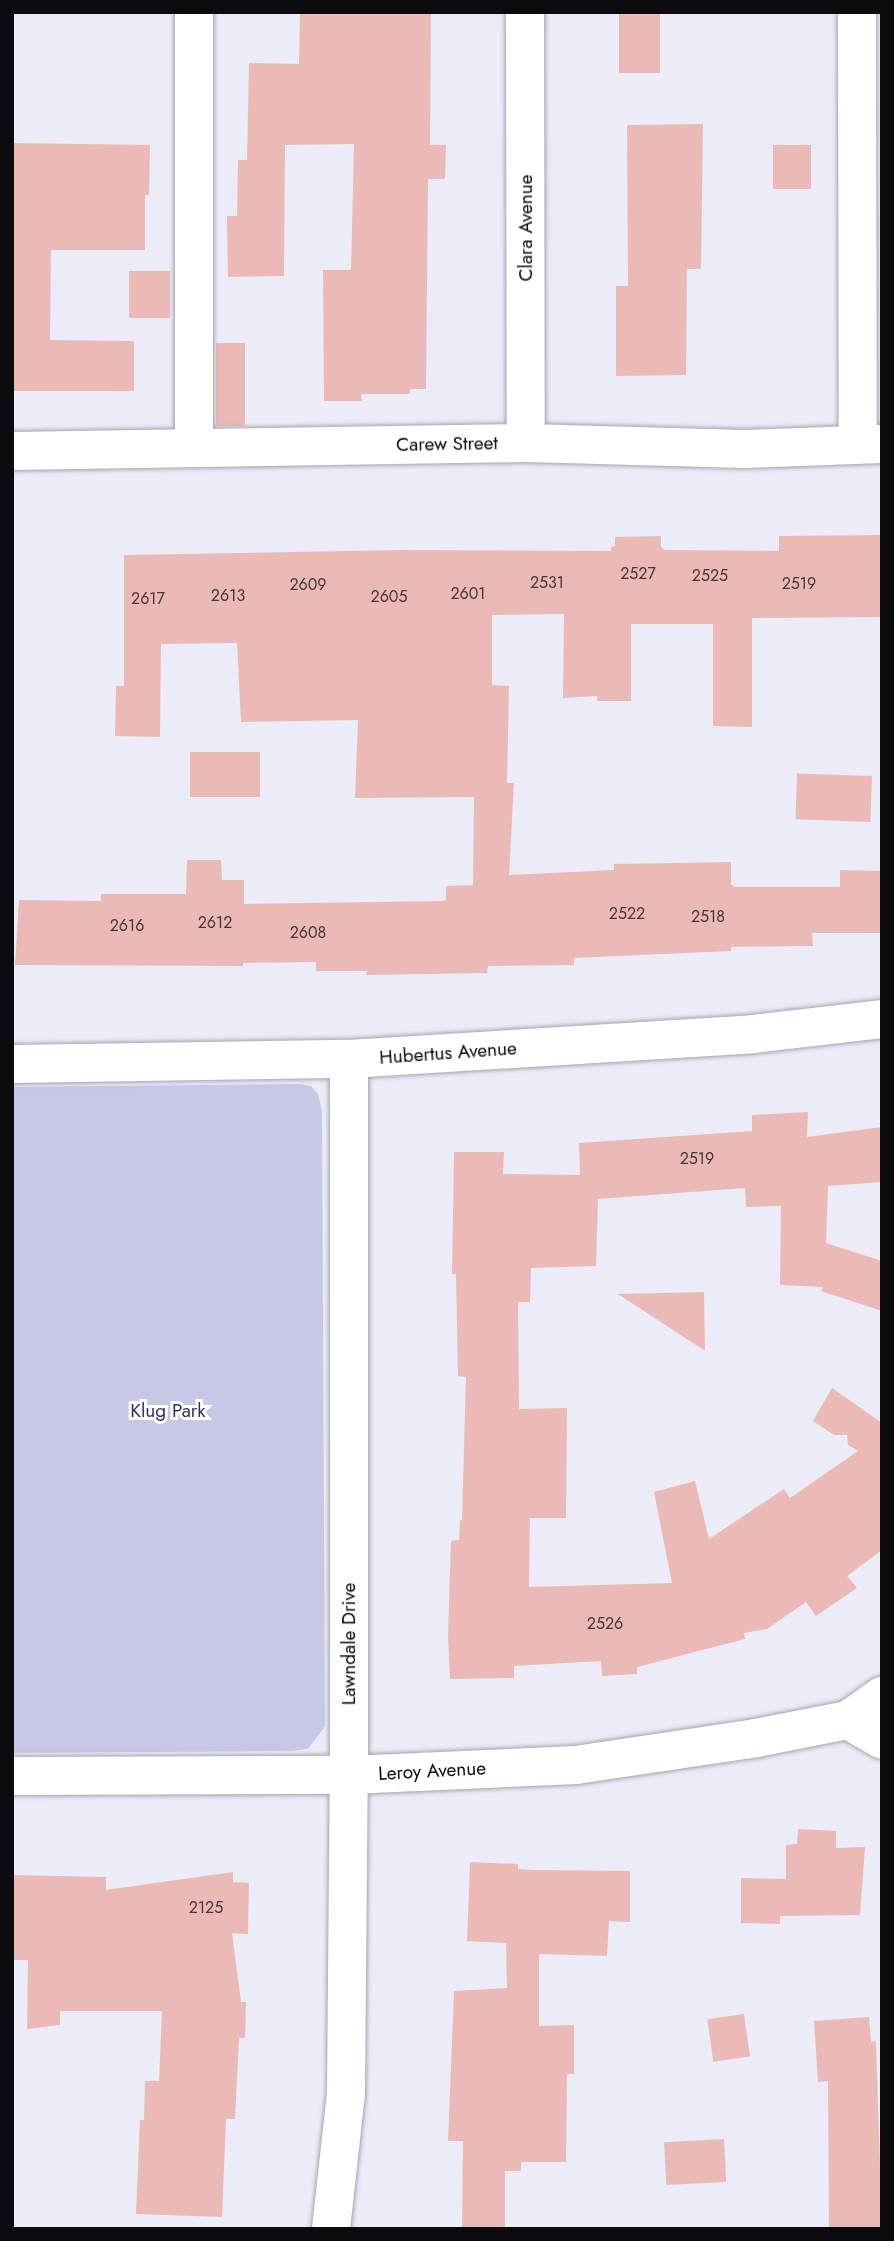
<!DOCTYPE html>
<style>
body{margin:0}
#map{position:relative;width:894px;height:2241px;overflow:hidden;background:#ebecf8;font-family:Jost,sans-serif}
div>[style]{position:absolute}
.green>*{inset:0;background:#c6c8e6}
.building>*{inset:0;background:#ebbab6;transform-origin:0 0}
.roads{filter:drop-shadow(0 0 2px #a4a5b0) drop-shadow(0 0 2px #a4a5b0)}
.minor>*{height:38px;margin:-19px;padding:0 19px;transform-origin:19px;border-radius:19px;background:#fff}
span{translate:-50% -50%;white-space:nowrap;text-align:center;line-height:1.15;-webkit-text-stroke:6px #fff;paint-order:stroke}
.number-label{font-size:16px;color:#433739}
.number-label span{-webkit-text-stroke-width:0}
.street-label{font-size:19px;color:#0b0b0f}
.park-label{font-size:19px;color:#312f62}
.frame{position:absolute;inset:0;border:14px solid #0b0b0f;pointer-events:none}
</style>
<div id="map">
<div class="green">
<div style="clip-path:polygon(299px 1084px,311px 1086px,318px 1094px,322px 1111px,325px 1726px,308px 1749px,290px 1751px,12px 1753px,12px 1087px)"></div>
</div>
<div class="building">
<div style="clip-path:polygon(300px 12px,431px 12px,430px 145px,446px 145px,445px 179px,428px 179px,426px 389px,410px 389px,410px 394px,361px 394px,362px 401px,324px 401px,323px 270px,351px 270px,354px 144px,285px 145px,284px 276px,228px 277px,227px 216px,237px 216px,238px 160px,247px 160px,249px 63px,299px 64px)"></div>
<div style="left:619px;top:12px;width:41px;height:61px"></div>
<div style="clip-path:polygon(703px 124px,701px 269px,687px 269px,686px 375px,616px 376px,616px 286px,628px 286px,627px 125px)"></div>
<div style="clip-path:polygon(12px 143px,150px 145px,149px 195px,145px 195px,145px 250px,51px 250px,50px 340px,134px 341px,134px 391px,12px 391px)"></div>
<div style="left:811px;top:145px;width:44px;height:38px;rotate:90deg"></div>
<div style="left:129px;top:271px;width:41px;height:47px"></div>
<div style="left:216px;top:343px;width:29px;height:83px"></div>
<div style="clip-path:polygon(882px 535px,882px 617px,752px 618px,752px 727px,713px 726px,713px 624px,631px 624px,631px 701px,597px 701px,597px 696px,563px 698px,564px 614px,492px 615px,492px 685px,509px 686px,507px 783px,514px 783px,509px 875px,614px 870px,614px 864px,731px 862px,731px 884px,734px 887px,840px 887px,840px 870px,882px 871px,882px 933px,812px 933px,813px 946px,731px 947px,731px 951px,574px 958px,574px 965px,488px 966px,487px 973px,366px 975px,367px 971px,316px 971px,316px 962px,243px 963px,243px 966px,15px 965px,19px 900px,101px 901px,101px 894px,186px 894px,187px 860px,221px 860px,222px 880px,244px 880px,244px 904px,443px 901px,446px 900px,446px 886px,473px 885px,474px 797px,355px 798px,358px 720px,241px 722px,237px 643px,161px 644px,160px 737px,115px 736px,116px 686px,124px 686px,124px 555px,402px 550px,611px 551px,611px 547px,615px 546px,615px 537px,661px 536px,661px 547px,665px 550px,779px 551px,779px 536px)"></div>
<div style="left:190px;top:752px;width:70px;height:45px"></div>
<div style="left:872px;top:776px;width:46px;height:75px;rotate:92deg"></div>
<div style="clip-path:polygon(808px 1112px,807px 1137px,882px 1127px,882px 1182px,828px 1186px,826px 1243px,882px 1261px,882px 1311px,821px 1291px,823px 1287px,780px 1285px,781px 1206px,746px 1207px,745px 1188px,598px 1199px,596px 1266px,531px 1268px,530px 1302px,518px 1302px,519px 1409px,567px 1408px,566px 1518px,530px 1518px,529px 1587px,672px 1583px,654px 1492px,695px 1481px,709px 1539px,784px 1489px,790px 1498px,858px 1451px,848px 1445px,847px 1435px,834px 1435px,813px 1421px,832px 1388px,882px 1423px,882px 1550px,847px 1576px,857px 1588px,816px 1616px,806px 1602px,767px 1629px,744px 1633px,745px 1639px,637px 1667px,637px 1674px,602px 1676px,601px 1661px,514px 1666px,514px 1678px,450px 1679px,448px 1635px,451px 1541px,459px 1540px,460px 1520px,462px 1520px,466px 1377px,458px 1376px,456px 1274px,452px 1274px,454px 1152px,504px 1152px,503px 1174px,580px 1175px,579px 1143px,752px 1131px,752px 1115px)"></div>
<div style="clip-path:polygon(704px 1292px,705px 1351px,618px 1294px)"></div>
<div style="clip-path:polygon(798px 1829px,836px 1831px,836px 1848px,865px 1847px,860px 1915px,780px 1916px,780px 1924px,741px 1923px,741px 1878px,786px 1879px,786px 1845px,797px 1844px)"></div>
<div style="clip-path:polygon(470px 1862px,518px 1864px,518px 1869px,534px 1870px,630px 1871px,630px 1922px,609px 1921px,607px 1956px,539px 1954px,539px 2026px,574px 2025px,574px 2074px,567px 2074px,566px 2162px,521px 2162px,521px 2171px,505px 2171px,505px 2229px,462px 2229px,463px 2141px,448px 2141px,454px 1991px,507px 1988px,506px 1943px,467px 1941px)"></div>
<div style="clip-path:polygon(233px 1872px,233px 1882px,249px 1883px,248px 1934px,232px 1933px,241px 2002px,246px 2002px,245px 2038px,239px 2038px,235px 2119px,226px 2119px,222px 2217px,136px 2214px,140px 2120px,144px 2120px,145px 2081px,159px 2081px,162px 2011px,60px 2011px,60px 2025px,27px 2029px,28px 1960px,12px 1960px,12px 1875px,106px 1877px,106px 1890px)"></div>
<div style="left:744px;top:2014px;width:43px;height:37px;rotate:82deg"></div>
<div style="clip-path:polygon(869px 2017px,871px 2042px,876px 2041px,882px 2229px,829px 2229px,828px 2081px,818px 2082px,814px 2021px)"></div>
<div style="left:724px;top:2139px;width:43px;height:60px;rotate:87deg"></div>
</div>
<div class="roads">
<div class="minor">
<div style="left:194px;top:12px;width:436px;rotate:90deg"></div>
<div style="left:525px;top:12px;width:431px;rotate:89.9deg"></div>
<div style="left:857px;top:12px;width:432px;rotate:89.9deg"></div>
<div style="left:12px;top:451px;width:514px;rotate:-0.89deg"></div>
<div style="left:526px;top:443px;width:219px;rotate:1.6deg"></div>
<div style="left:745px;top:449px;width:137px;rotate:-2.1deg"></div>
<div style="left:12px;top:1064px;width:337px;rotate:-0.9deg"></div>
<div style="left:349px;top:1059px;width:405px;rotate:-3.5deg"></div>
<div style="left:753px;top:1034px;width:130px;rotate:-6.6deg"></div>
<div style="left:848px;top:1720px;width:39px;rotate:30deg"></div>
<div style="left:12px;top:1776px;width:337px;rotate:-0.2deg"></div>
<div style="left:349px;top:1775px;width:227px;rotate:-2.5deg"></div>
<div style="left:576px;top:1765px;width:182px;rotate:-8.5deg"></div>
<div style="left:756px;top:1738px;width:94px;rotate:-11.1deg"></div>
<div style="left:848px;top:1720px;width:42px;rotate:-35.2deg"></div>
<div style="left:331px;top:2229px;width:137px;rotate:-83.7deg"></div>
<div style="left:346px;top:2093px;width:318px;rotate:-89.5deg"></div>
<div style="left:349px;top:1775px;width:716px;rotate:-90deg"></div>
</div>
</div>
<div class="number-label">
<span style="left:638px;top:574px">2527</span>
<span style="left:710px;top:576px">2525</span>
<span style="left:547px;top:583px">2531</span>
<span style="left:799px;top:584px">2519</span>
<span style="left:308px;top:585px">2609</span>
<span style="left:468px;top:594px">2601</span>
<span style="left:228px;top:596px">2613</span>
<span style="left:389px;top:597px">2605</span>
<span style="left:148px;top:599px">2617</span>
<span style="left:627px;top:914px">2522</span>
<span style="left:708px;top:917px">2518</span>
<span style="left:215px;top:923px">2612</span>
<span style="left:127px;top:926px">2616</span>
<span style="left:308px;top:933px">2608</span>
<span style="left:697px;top:1159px">2519</span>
<span style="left:605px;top:1624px">2526</span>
<span style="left:206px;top:1908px">2125</span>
</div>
<div class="street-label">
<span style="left:526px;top:228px;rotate:-90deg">Clara Avenue</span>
<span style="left:447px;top:444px;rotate:-1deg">Carew Street</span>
<span style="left:448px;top:1053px;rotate:-4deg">Hubertus Avenue</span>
<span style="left:349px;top:1644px;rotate:-90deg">Lawndale Drive</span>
<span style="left:432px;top:1771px;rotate:-3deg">Leroy Avenue</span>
</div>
<div class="park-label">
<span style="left:168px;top:1411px">Klug Park</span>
</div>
<div class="frame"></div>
</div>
